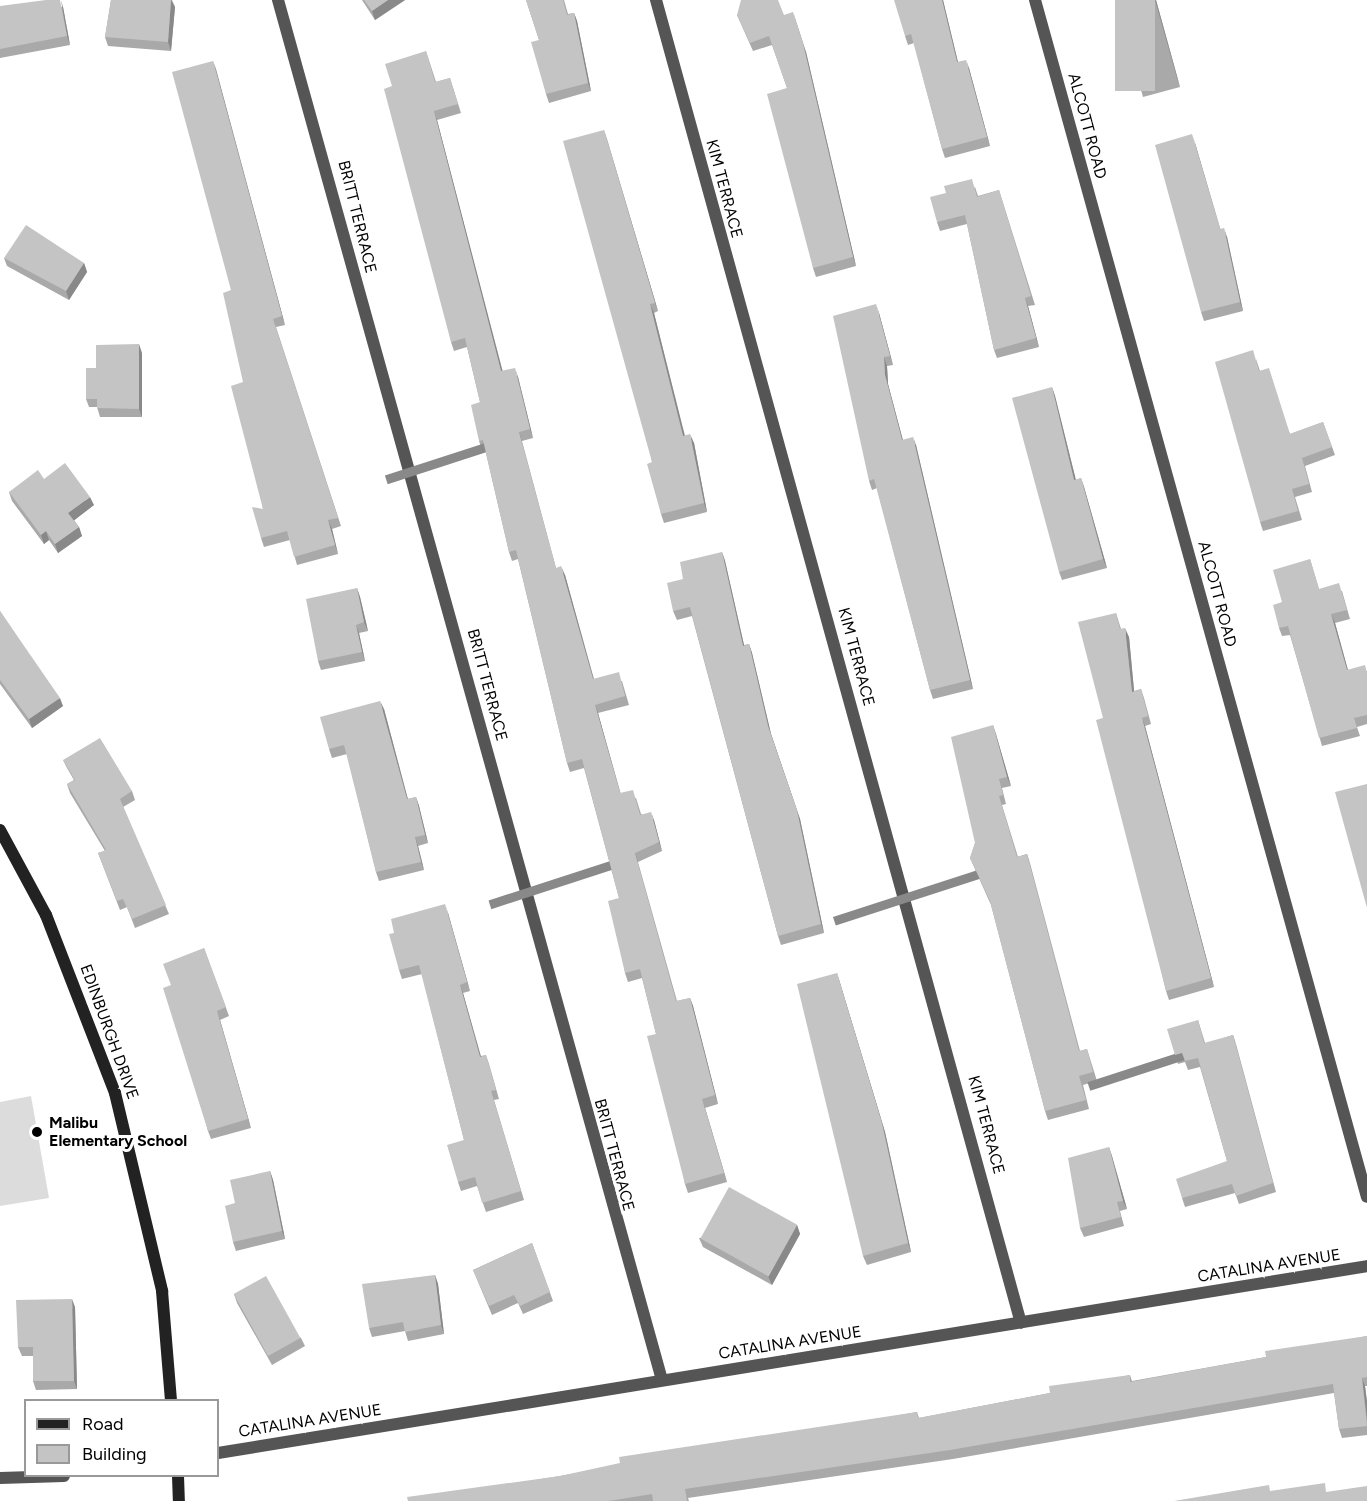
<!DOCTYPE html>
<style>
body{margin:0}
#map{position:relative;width:1367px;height:1501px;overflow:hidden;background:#fff;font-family:Figtree,sans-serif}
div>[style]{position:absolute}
.green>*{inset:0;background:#dcdcdc}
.street>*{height:12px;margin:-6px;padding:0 6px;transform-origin:6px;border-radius:6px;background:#555}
.secondary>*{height:12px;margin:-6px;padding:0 6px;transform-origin:6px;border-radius:6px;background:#222}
.wall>*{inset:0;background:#a9a9a9}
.shaded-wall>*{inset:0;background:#898989;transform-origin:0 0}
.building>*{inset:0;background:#c4c4c4;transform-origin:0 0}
.dots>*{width:16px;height:16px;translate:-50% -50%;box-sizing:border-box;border:3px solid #fff;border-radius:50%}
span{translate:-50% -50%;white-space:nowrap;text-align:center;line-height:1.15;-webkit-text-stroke:6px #fff;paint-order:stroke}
.street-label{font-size:16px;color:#000}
.poi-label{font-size:16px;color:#000;font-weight:700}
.left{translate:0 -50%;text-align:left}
.legend{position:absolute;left:24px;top:1399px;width:195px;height:78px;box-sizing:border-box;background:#fff;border:2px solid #999;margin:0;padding:8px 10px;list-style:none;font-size:18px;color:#000}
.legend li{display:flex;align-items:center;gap:12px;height:30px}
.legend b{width:30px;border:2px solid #999}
</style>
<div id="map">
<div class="green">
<div style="clip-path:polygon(31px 1096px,49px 1198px,0 1206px,0 1102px)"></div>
</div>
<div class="street">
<div style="left:278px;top:0;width:1432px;rotate:74.45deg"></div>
<div style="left:656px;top:0;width:1372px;rotate:74.58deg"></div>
<div style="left:1035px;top:0;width:1242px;rotate:74.5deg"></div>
<div style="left:218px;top:1453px;width:1164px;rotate:-9.24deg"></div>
<div style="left:0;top:1478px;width:64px;rotate:-1.8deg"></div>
</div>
<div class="secondary">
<div style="left:0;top:830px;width:97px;rotate:61.6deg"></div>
<div style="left:46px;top:915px;width:191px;rotate:68.8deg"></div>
<div style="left:115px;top:1093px;width:204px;rotate:76.6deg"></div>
<div style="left:162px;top:1291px;width:109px;rotate:85.3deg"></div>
<div style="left:178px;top:1476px;width:25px;rotate:88deg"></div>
</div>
<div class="wall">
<div style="clip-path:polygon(111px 0,172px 0,175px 7px,171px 51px,108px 46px,105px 37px)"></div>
<div style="clip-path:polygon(362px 0,405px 0,375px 20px)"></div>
<div style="clip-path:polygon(526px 0,564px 0,568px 14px,574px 13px,577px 21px,591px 91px,549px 103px,546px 94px,539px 40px)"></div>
<div style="clip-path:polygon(943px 0,958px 62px,969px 68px,990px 146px,945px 158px,942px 149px,914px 43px,908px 45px,905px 36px)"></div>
<div style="clip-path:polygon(1115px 0,1156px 0,1180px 87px,1143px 97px)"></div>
<div style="clip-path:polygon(0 6px,63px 7px,70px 45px,0 58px)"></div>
<div style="clip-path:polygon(737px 15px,784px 15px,806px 52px,856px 266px,816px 277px,813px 268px,787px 88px,772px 45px,753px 51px)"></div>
<div style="clip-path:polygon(426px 51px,436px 82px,450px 78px,461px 113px,437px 120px,502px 371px,518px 377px,533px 438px,522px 441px,556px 568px,565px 575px,594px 679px,622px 681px,629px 705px,598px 713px,620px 793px,636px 798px,641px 814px,654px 820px,662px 851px,638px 862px,677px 1001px,690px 998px,693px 1006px,718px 1104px,705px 1108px,727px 1182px,688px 1193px,685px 1184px,656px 1034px,642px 978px,628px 982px,625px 973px,619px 898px,584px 768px,570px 772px,567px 763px,518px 559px,512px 561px,509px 552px,485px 449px,482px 450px,479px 441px,480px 402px,467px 347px,454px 351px,451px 342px)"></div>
<div style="clip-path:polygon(213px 61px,285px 325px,276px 327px,341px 526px,332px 529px,338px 554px,297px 565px,290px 540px,264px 547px,261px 538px,263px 509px,231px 290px)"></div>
<div style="clip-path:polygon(604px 130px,658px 311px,654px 313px,684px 435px,694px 443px,707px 512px,664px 523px,661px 514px,652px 462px)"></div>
<div style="clip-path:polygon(1195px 143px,1220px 229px,1227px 237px,1243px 311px,1204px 321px,1201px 312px)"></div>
<div style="clip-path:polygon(975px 187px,978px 196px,999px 190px,1035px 305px,1028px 306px,1039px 347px,997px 358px,994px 350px,967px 224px,940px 231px,937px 222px)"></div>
<div style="clip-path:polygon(4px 258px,84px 263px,87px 272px,69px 300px,7px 266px)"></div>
<div style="clip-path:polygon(879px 313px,893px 365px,887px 366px,888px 384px,903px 440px,916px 445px,973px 689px,933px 699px,930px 690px,877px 488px,872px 490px,869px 481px)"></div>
<div style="clip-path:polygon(142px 353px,142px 417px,100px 417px,97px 407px,89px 407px,86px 399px,96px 368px)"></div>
<div style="clip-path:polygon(1256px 359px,1260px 371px,1290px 434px,1323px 422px,1335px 455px,1305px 466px,1312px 492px,1295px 497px,1302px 520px,1263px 531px,1260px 522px)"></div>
<div style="clip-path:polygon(1052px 387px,1055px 396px,1076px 480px,1081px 478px,1084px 487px,1107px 568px,1062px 580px,1059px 572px)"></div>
<div style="clip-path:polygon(44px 479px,94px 505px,74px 520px,79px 527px,82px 536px,58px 553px,49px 540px,44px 544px,12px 501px,9px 492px)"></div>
<div style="clip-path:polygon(722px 552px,725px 561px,744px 645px,749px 644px,752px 653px,771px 734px,800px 819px,824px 933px,781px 945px,778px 936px,692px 616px,677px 620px,673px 611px,683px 579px)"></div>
<div style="clip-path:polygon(1310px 559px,1319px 589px,1342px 591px,1350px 619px,1335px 623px,1348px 670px,1367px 671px,1367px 724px,1357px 727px,1360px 736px,1322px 746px,1290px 635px,1282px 636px,1279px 628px,1282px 602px)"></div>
<div style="clip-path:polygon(357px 588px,360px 597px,368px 631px,359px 633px,365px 661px,321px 670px,318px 661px)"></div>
<div style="clip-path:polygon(0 611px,63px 706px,32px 728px,0 684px)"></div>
<div style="clip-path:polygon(1116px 613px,1121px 629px,1129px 637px,1134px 691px,1141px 689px,1144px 698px,1151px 724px,1145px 726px,1214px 987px,1169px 1000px,1166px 991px,1103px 718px)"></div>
<div style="clip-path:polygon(384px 709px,408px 799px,416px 797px,419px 806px,428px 843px,418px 846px,424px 870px,379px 881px,376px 872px,347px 754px,332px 758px,329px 749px)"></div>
<div style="clip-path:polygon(993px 725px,1011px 786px,1002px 788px,1006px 804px,1002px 805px,1018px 857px,1030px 863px,1080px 1051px,1087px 1049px,1097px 1081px,1083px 1085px,1089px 1109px,1048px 1120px,1045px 1111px,991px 905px,970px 858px,975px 843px)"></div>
<div style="clip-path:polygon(63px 760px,132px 791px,135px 800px,123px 807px,169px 914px,135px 928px,127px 907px,120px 910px,98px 853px,105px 851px,70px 793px,67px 784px,74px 780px,67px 768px)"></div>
<div style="clip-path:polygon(448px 913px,470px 991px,463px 993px,481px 1056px,486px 1055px,489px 1064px,499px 1099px,494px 1100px,524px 1200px,486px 1212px,477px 1186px,461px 1191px,458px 1182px,464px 1140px,422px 974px,402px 979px,399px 970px,394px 933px)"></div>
<div style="clip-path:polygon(204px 948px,229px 1016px,220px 1020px,251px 1128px,211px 1139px,208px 1131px,171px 985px)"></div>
<div style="clip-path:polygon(837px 973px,885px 1132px,911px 1252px,867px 1265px,863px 1256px)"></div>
<div style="clip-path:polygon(1198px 1020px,1205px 1043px,1236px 1044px,1276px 1192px,1239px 1204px,1235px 1193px,1185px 1207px,1182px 1198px,1227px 1161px,1200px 1067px,1188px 1070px,1185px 1062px,1178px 1064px,1175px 1055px)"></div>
<div style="clip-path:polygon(1109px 1147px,1127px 1209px,1120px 1211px,1124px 1226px,1084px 1237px,1080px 1228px)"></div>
<div style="clip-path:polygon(270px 1171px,273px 1180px,285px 1239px,236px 1251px,233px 1242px,235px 1203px)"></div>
<div style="clip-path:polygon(797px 1225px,800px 1234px,772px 1285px,703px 1247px,699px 1238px)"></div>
<div style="clip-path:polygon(532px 1243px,553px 1301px,523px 1314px,518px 1303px,492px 1315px,473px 1270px)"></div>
<div style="clip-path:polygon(435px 1275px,438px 1284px,444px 1334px,408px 1341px,405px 1331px,372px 1337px,369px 1328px)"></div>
<div style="clip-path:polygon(234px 1294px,301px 1338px,305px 1346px,272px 1365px,237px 1303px)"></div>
<div style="clip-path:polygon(75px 1307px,77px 1389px,36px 1390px,33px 1381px,33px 1356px,22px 1356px,18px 1347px)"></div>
<div style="clip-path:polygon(1367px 1336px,1367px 1386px,1365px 1386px,1367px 1402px,1367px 1435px,1342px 1438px,1339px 1429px,1334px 1393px,953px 1459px,688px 1498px,689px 1501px,408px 1501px,560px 1476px,917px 1412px,919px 1418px,1050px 1393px,1130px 1375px,1132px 1381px,1266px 1357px)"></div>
</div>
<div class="shaded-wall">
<div style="clip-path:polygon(61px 0,63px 7px,70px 45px,67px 36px)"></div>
<div style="clip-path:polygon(171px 0,175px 7px,171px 51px,168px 42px)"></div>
<div style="clip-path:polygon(388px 0,405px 0,375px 20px,372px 11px)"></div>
<div style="clip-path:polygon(942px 0,943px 0,960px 71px,957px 62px)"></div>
<div style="clip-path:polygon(1155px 0,1156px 0,1180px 87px,1177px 78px)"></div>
<div style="clip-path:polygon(793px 12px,806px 52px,856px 266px,853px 257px)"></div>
<div style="clip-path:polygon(574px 13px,577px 21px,591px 91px,588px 83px)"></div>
<div style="clip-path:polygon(966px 60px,969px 68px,990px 146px,987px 137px)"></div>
<div style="clip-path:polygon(213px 61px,216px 69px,285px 325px,282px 316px)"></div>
<div style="clip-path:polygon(434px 111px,437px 120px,505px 380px,501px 371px)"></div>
<div style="clip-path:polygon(604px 130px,607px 139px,658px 311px,655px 303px)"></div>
<div style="clip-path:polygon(1192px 134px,1195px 143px,1223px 238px,1220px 229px)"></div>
<div style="clip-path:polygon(1224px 228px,1227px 237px,1243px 311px,1240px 302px)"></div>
<div style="clip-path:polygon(84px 263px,87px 272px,69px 300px,66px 291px)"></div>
<div style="clip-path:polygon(1025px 298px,1028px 306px,1039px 347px,1036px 338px)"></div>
<div style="clip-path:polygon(650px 304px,654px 313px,687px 444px,683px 436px)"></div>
<div style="clip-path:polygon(876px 304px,879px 313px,893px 365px,890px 356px)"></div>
<div style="clip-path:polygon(139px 344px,142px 353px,142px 417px,139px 409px)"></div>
<div style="clip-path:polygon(884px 357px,887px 366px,888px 384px,905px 449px,902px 440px,885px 375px)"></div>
<div style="clip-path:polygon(515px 368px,518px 377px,533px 438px,530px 429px)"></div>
<div style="clip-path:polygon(1052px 387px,1055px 396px,1078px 489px,1074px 480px)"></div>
<div style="left:519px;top:432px;width:9px;height:141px;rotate:72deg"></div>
<div style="clip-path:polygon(690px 434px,694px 443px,707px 512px,704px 503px)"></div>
<div style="clip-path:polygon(913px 437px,916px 445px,973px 689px,970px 680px)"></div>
<div style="clip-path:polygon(1081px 478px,1084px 487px,1107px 568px,1103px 559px)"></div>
<div style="clip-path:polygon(90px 497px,94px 505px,72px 522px,68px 513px)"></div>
<div style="clip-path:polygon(328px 520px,332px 529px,338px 554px,335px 545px)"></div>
<div style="clip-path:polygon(79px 527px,82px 536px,58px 553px,55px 544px)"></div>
<div style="clip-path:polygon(46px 531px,49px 540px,44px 544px,41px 535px)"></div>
<div style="clip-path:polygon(722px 552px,725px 561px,746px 654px,743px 646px)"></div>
<div style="clip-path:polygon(561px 566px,565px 575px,596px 688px,593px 679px)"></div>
<div style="clip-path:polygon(357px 588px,360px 597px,368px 631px,364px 622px)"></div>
<div style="clip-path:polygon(1331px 614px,1335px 623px,1350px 678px,1347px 670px)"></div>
<div style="clip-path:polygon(356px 625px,359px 633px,365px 661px,362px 652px)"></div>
<div style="clip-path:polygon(1125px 628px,1129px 637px,1135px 701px,1132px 692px)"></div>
<div style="clip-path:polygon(749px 644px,752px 653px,771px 734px,800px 819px,824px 933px,821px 924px,768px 726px)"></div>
<div style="clip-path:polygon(60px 698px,63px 706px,32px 728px,29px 719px)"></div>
<div style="clip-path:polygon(380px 701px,384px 709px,410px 808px,407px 799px)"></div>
<div style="clip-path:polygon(595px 705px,598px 713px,623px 802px,620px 793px)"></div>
<div style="clip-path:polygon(1142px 718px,1145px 726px,1214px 987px,1211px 978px)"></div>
<div style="clip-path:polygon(993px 725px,996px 734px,1011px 786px,1007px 777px)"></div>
<div style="clip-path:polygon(416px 797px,419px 806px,428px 843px,425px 835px)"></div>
<div style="clip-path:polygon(651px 812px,654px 820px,662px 851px,659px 842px)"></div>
<div style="clip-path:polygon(415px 837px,418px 846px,424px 870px,421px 862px)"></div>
<div style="left:635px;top:853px;width:9px;height:154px;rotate:72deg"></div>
<div style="left:1027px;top:854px;width:9px;height:204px;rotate:72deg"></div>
<div style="clip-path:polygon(445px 904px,448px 913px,470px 991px,467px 982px)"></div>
<div style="clip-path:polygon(837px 973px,885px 1132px,911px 1252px,908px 1243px)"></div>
<div style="clip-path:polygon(460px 985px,463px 993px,483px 1065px,480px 1057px)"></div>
<div style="clip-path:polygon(690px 998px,693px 1006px,718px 1104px,715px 1095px)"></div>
<div style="clip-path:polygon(217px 1011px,220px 1020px,251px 1128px,248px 1119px)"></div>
<div style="left:1233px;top:1035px;width:9px;height:153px;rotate:72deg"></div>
<div style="clip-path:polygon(702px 1099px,705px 1108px,727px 1182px,724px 1173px)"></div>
<div style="clip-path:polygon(1109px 1147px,1112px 1156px,1127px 1209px,1123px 1201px)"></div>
<div style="clip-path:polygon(270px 1171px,273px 1180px,285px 1239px,282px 1231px)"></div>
<div style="clip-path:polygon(797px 1225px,800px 1234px,772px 1285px,768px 1276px)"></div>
<div style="clip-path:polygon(435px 1275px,438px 1284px,444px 1334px,441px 1325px)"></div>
<div style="clip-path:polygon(72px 1299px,75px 1307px,77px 1389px,74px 1381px)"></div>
<div style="clip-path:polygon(1362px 1378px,1365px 1386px,1367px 1402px,1367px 1419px)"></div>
</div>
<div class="building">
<div style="clip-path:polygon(46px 0,60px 0,67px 36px,0 49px,0 6px)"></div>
<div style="clip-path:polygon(111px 0,171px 0,168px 42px,105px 37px)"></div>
<div style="clip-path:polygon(364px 0,388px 0,372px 11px)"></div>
<div style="clip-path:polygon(526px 0,563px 0,567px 15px,574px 13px,588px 83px,546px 94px,531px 42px,539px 40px)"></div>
<div style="clip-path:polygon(741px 0,778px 0,784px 15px,793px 12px,803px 43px,853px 257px,813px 268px,767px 94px,787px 88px,769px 36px,750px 43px,737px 15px)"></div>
<div style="clip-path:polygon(894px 0,942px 0,957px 62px,966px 60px,987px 137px,942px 149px,911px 34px,905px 36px)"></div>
<div style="left:1115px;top:0;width:40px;height:91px"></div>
<div style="clip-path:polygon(426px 51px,435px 82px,450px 78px,458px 104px,434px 111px,501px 371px,515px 368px,530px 429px,519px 432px,556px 568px,561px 566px,593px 679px,619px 672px,625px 696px,595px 705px,620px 793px,633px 790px,640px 815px,651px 812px,659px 842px,635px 853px,676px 1001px,690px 998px,715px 1095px,702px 1099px,724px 1173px,685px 1184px,647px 1036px,656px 1034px,640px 969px,625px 973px,608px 901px,619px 898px,582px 759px,567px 763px,516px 550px,509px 552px,483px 440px,479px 441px,471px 405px,480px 402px,465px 338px,451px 342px,384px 89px,392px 86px,385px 64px)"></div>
<div style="clip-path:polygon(213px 61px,282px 316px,273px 319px,338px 518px,328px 520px,335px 545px,294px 557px,287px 531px,261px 538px,252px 507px,263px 509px,231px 386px,243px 382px,223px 293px,231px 290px,172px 72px)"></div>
<div style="clip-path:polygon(604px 130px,655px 303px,650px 304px,683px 436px,690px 434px,704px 503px,661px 514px,647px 464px,652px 462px,563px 141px)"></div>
<div style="clip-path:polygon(1192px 134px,1220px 229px,1224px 228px,1240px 302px,1201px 312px,1155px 145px)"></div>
<div style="clip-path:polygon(972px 179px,977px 197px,999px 190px,1031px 296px,1025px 298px,1036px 338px,994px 350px,965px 215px,937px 222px,930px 197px,946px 193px,944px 186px)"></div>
<div style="clip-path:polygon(26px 225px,84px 263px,66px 291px,4px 258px)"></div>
<div style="clip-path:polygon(876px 304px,890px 356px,884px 357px,885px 375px,902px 440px,913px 437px,970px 680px,930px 690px,874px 479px,869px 481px,833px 316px)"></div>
<div style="clip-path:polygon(139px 344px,139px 409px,97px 408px,97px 399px,86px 399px,86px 368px,96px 368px,96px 345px)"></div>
<div style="clip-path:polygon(1253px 350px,1259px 371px,1269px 368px,1290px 434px,1323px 422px,1332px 447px,1302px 458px,1309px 484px,1292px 489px,1298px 511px,1260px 522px,1215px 362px)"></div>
<div style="clip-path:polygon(1052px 387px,1074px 480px,1081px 478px,1103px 559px,1059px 572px,1012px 398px)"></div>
<div style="clip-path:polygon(65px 463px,90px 497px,68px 513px,79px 527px,55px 544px,46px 531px,41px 535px,9px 492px,38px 470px,44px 479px)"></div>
<div style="clip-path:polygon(722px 552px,743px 646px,749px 644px,768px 726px,797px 810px,821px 924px,778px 936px,690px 607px,673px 611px,667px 583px,683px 579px,680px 562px)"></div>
<div style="clip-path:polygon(1310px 559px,1319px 589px,1339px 583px,1347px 610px,1331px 614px,1347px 670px,1365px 665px,1367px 673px,1367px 715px,1354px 718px,1357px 728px,1319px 738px,1288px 626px,1279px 628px,1273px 605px,1282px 602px,1273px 570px)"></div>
<div style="clip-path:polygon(357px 588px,364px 622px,356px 625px,362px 652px,318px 661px,306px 599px)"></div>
<div style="clip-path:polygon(0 611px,60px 698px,29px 719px,0 680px)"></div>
<div style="clip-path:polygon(1116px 613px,1120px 629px,1125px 628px,1132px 692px,1141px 689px,1148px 716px,1142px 718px,1211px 978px,1166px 991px,1096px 720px,1103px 718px,1078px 622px)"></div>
<div style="clip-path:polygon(380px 701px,407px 799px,416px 797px,425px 835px,415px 837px,421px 862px,376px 872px,344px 745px,329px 749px,320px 717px)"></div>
<div style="clip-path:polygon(993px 725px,1007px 777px,999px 779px,1003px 795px,999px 796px,1017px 857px,1027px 854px,1079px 1051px,1087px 1049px,1093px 1072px,1079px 1076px,1086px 1100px,1045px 1111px,990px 901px,970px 858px,975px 843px,951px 737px)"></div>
<div style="clip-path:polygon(100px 738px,132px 791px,120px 799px,166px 905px,132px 919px,123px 899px,117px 901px,98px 853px,106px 850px,67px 784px,75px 780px,63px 760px)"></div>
<div style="clip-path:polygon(1367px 784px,1367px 908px,1335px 792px)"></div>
<div style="clip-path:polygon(445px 904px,467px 982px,460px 985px,480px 1057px,486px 1055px,496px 1090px,491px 1091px,521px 1191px,482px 1203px,475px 1177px,458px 1182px,447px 1145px,464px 1140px,419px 965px,399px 970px,389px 934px,394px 933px,391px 919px)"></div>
<div style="clip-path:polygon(204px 948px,226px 1007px,217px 1011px,248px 1119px,208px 1131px,163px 988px,171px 985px,163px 964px)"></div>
<div style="clip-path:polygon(837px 973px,882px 1123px,908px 1243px,863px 1256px,797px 984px)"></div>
<div style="clip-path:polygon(1198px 1020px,1204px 1043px,1233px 1035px,1273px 1183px,1236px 1196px,1232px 1184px,1182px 1198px,1176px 1179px,1227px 1161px,1198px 1058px,1185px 1061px,1182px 1053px,1175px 1055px,1167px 1029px)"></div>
<div style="clip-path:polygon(1109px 1147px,1123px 1201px,1117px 1202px,1121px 1217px,1080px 1228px,1068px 1158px)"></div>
<div style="clip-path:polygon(270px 1171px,282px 1231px,233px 1242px,225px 1206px,235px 1203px,230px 1180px)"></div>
<div style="left:729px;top:1187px;width:78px;height:59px;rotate:29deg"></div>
<div style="clip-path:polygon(532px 1243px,550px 1292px,520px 1306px,514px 1295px,489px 1306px,473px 1270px)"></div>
<div style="clip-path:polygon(435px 1275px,441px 1325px,405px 1332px,403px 1322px,369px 1328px,362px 1284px)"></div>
<div style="left:266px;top:1276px;width:71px;height:37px;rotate:61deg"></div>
<div style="clip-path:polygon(72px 1299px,74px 1381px,33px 1381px,33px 1347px,18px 1347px,16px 1300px)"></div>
<div style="clip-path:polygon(1367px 1336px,1367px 1377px,1362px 1378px,1367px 1426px,1339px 1429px,1333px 1384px,950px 1450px,685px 1489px,687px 1501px,653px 1501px,652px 1494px,609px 1501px,408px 1501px,407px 1497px,560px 1476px,620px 1463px,619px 1457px,917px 1412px,918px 1418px,1050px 1393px,1049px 1386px,1130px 1375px,1130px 1382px,1266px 1357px,1265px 1351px)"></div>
<div style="clip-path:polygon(1325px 1483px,1326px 1492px,1367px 1486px,1367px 1501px,1174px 1501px,1269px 1485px,1270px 1491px)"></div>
</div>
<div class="dots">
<div style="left:37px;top:1132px;background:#000"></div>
</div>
<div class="street-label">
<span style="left:1087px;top:126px;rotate:75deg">ALCOTT ROAD</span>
<span style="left:724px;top:189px;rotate:75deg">KIM TERRACE</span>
<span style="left:357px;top:217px;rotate:76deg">BRITT TERRACE</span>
<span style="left:1217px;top:594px;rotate:75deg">ALCOTT ROAD</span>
<span style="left:856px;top:657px;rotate:75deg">KIM TERRACE</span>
<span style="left:487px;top:685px;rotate:75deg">BRITT TERRACE</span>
<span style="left:109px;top:1032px;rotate:70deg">EDINBURGH DRIVE</span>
<span style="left:986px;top:1125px;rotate:75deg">KIM TERRACE</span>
<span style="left:614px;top:1155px;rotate:75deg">BRITT TERRACE</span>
<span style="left:1269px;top:1266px;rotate:-9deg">CATALINA AVENUE</span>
<span style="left:790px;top:1343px;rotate:-9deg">CATALINA AVENUE</span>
<span style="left:310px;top:1421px;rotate:-9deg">CATALINA AVENUE</span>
</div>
<div class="poi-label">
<span class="left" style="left:49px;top:1132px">Malibu<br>Elementary School</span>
</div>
<ul class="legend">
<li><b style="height:8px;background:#222"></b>Road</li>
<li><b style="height:16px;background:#c4c4c4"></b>Building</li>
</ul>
</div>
